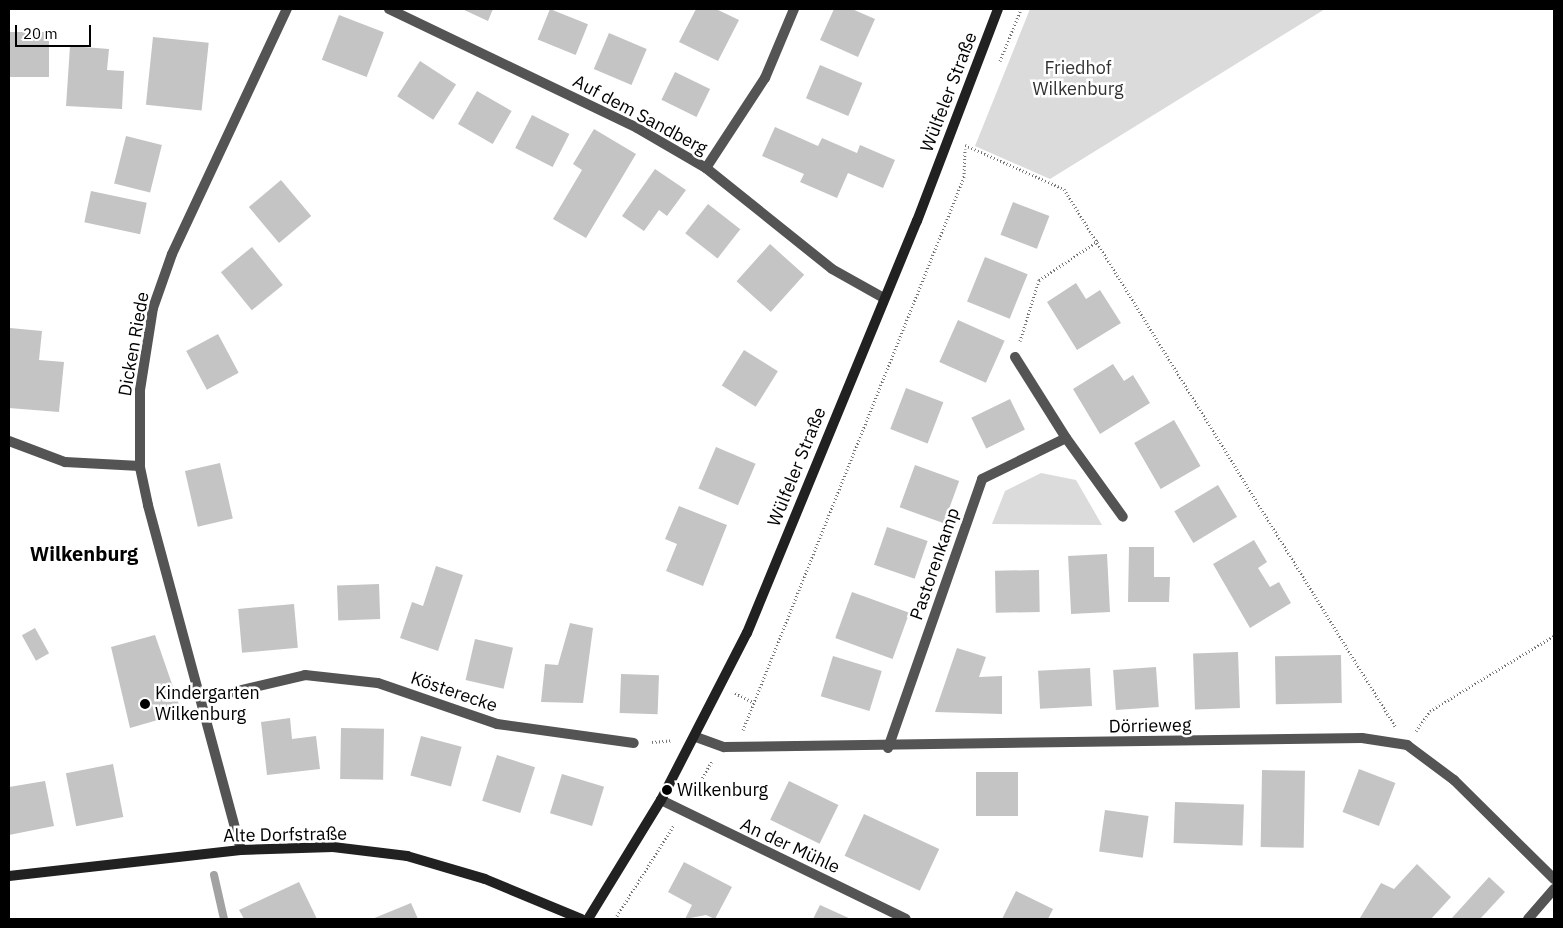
<!DOCTYPE html>
<meta charset="utf-8">
<style>
body{margin:0}
#map{position:relative;width:1563px;height:928px;overflow:hidden;background:#fff;font-family:"IBM Plex Sans",sans-serif}
div>[style]{position:absolute}
.green>*{inset:0;background:#dbdbdb}
.stream>*{height:8px;margin:-4px;padding:0 4px;transform-origin:4px;border-radius:4px;background:#a2a2a2}
.building>*{inset:0;background:#c4c4c4;transform-origin:0 0}
.path>*{height:3px;margin-top:-1.5px;transform-origin:0;background:repeating-linear-gradient(90deg,#767676 0 1px,transparent 0 3.5px)}
.street>*{height:10px;margin:-5px;padding:0 5px;transform-origin:5px;border-radius:5px;background:#545454}
.secondary>*{height:10px;margin:-5px;padding:0 5px;transform-origin:5px;border-radius:5px;background:#212121}
.dots>*{width:14px;height:14px;translate:-50% -50%;box-sizing:border-box;border:2px solid #fff;border-radius:50%}
span{translate:-50% -50%;white-space:nowrap;text-align:center;line-height:1.15;-webkit-text-stroke:5px #fff;paint-order:stroke}
.park-label{font-size:18px;color:#323232}
.street-label{font-size:18px;color:#000}
.poi-label{font-size:18px;color:#000}
.left{translate:0 -50%;text-align:left}
.quarter-label{font-size:20px;color:#000;font-weight:700}
.frame{position:absolute;inset:0;border:10px solid #000;pointer-events:none}
.scale{position:absolute;left:15px;top:25px;width:76px;height:22px;box-sizing:border-box;border:2px solid #000;border-top:0;padding-left:6px;font-size:15px;line-height:18px;white-space:nowrap;color:#000;-webkit-text-stroke:4px #fff;paint-order:stroke}
</style>
<div id="map">
<div class="green">
<div style="clip-path:polygon(1030px 9px,1325px 9px,1050px 179px,975px 146px)"></div>
<div style="clip-path:polygon(1041px 473px,1076px 480px,1102px 525px,992px 524px,1005px 491px)"></div>
</div>
<div class="stream">
<div style="left:214px;top:875px;width:45px;rotate:77.2deg"></div>
</div>
<div class="building">
<div style="clip-path:polygon(462px 9px,493px 9px,488px 21px)"></div>
<div style="left:550px;top:9px;width:41px;height:33px;rotate:22deg"></div>
<div style="clip-path:polygon(696px 9px,716px 9px,739px 20px,718px 61px,679px 42px)"></div>
<div style="clip-path:polygon(834px 9px,852px 9px,875px 19px,858px 57px,820px 40px)"></div>
<div style="left:339px;top:15px;width:48px;height:48px;rotate:21deg"></div>
<div style="left:9px;top:32px;width:40px;height:45px"></div>
<div style="left:609px;top:33px;width:41px;height:39px;rotate:23deg"></div>
<div style="left:153px;top:37px;width:56px;height:68px;rotate:6deg"></div>
<div style="clip-path:polygon(70px 46px,109px 49px,107px 70px,124px 71px,122px 109px,66px 106px)"></div>
<div style="left:420px;top:61px;width:43px;height:42px;rotate:33deg"></div>
<div style="left:820px;top:65px;width:46px;height:36px;rotate:23deg"></div>
<div style="left:675px;top:72px;width:39px;height:31px;rotate:26deg"></div>
<div style="left:477px;top:91px;width:40px;height:38px;rotate:30deg"></div>
<div style="left:532px;top:115px;width:42px;height:37px;rotate:27deg"></div>
<div style="clip-path:polygon(775px 127px,818px 146px,822px 138px,857px 153px,860px 145px,895px 160px,883px 188px,848px 173px,837px 198px,800px 182px,804px 174px,762px 156px)"></div>
<div style="clip-path:polygon(594px 129px,636px 154px,586px 238px,553px 219px,582px 170px,573px 164px)"></div>
<div style="left:126px;top:136px;width:37px;height:49px;rotate:14deg"></div>
<div style="clip-path:polygon(655px 169px,686px 190px,667px 216px,659px 210px,644px 231px,622px 216px)"></div>
<div style="left:281px;top:180px;width:47px;height:42px;rotate:50deg"></div>
<div style="left:91px;top:191px;width:57px;height:32px;rotate:12deg"></div>
<div style="left:1013px;top:202px;width:39px;height:35px;rotate:21deg"></div>
<div style="left:708px;top:204px;width:41px;height:37px;rotate:38deg"></div>
<div style="left:770px;top:244px;width:46px;height:50px;rotate:42deg"></div>
<div style="left:252px;top:247px;width:49px;height:40px;rotate:51deg"></div>
<div style="left:985px;top:257px;width:46px;height:48px;rotate:22deg"></div>
<div style="clip-path:polygon(1076px 283px,1086px 299px,1100px 290px,1121px 323px,1077px 350px,1047px 302px)"></div>
<div style="left:958px;top:320px;width:51px;height:46px;rotate:24deg"></div>
<div style="clip-path:polygon(10px 328px,42px 331px,39px 360px,64px 362px,59px 412px,9px 408px)"></div>
<div style="left:218px;top:334px;width:44px;height:36px;rotate:62deg"></div>
<div style="left:744px;top:350px;width:40px;height:42px;rotate:32deg"></div>
<div style="clip-path:polygon(1113px 364px,1124px 381px,1133px 375px,1150px 403px,1100px 434px,1073px 389px)"></div>
<div style="left:906px;top:388px;width:40px;height:44px;rotate:21deg"></div>
<div style="left:1010px;top:399px;width:34px;height:43px;rotate:64deg"></div>
<div style="left:1174px;top:420px;width:53px;height:46px;rotate:60deg"></div>
<div style="left:716px;top:447px;width:43px;height:45px;rotate:23deg"></div>
<div style="left:220px;top:463px;width:57px;height:36px;rotate:77deg"></div>
<div style="left:915px;top:465px;width:47px;height:45px;rotate:20deg"></div>
<div style="left:1218px;top:485px;width:37px;height:51px;rotate:59deg"></div>
<div style="clip-path:polygon(679px 506px,727px 525px,703px 586px,666px 571px,677px 544px,665px 539px)"></div>
<div style="left:887px;top:527px;width:43px;height:40px;rotate:19deg"></div>
<div style="clip-path:polygon(1254px 540px,1267px 562px,1258px 568px,1270px 587px,1279px 582px,1291px 603px,1250px 628px,1213px 564px)"></div>
<div style="clip-path:polygon(1129px 547px,1154px 547px,1154px 577px,1170px 577px,1169px 602px,1128px 602px)"></div>
<div style="left:1107px;top:554px;width:58px;height:39px;rotate:87deg"></div>
<div style="clip-path:polygon(436px 566px,463px 575px,438px 651px,400px 638px,412px 602px,423px 606px)"></div>
<div style="left:1039px;top:570px;width:42px;height:44px;rotate:89deg"></div>
<div style="left:379px;top:584px;width:35px;height:42px;rotate:88deg"></div>
<div style="left:852px;top:592px;width:61px;height:49px;rotate:20deg"></div>
<div style="left:294px;top:604px;width:44px;height:56px;rotate:85deg"></div>
<div style="clip-path:polygon(570px 623px,593px 628px,583px 703px,541px 702px,545px 664px,558px 665px)"></div>
<div style="left:35px;top:628px;width:29px;height:15px;rotate:61deg"></div>
<div style="clip-path:polygon(155px 635px,182px 713px,130px 728px,111px 647px)"></div>
<div style="left:475px;top:639px;width:39px;height:42px;rotate:13deg"></div>
<div style="clip-path:polygon(957px 648px,986px 657px,979px 677px,1002px 676px,1002px 714px,935px 712px)"></div>
<div style="left:1238px;top:652px;width:56px;height:45px;rotate:88deg"></div>
<div style="left:1341px;top:655px;width:48px;height:66px;rotate:89deg"></div>
<div style="left:833px;top:656px;width:51px;height:42px;rotate:17deg"></div>
<div style="left:1156px;top:667px;width:40px;height:43px;rotate:86deg"></div>
<div style="left:1090px;top:668px;width:38px;height:52px;rotate:87deg"></div>
<div style="left:621px;top:674px;width:38px;height:39px;rotate:2deg"></div>
<div style="clip-path:polygon(290px 718px,292px 739px,316px 736px,320px 769px,267px 775px,261px 722px)"></div>
<div style="left:341px;top:728px;width:43px;height:51px;rotate:1deg"></div>
<div style="left:421px;top:736px;width:42px;height:41px;rotate:15deg"></div>
<div style="left:497px;top:755px;width:40px;height:48px;rotate:18deg"></div>
<div style="left:113px;top:764px;width:54px;height:48px;rotate:79deg"></div>
<div style="left:1359px;top:769px;width:39px;height:46px;rotate:21deg"></div>
<div style="left:1262px;top:770px;width:43px;height:77px;rotate:1deg"></div>
<div style="left:976px;top:772px;width:42px;height:44px"></div>
<div style="left:562px;top:774px;width:44px;height:41px;rotate:17deg"></div>
<div style="clip-path:polygon(45px 781px,54px 826px,9px 835px,9px 787px)"></div>
<div style="left:789px;top:781px;width:55px;height:43px;rotate:26deg"></div>
<div style="left:1175px;top:802px;width:69px;height:41px;rotate:2deg"></div>
<div style="left:1105px;top:810px;width:44px;height:42px;rotate:8deg"></div>
<div style="left:864px;top:814px;width:83px;height:46px;rotate:25deg"></div>
<div style="clip-path:polygon(684px 862px,732px 887px,715px 919px,706px 915px,685px 919px,692px 905px,668px 892px)"></div>
<div style="clip-path:polygon(1417px 864px,1451px 897px,1431px 919px,1360px 918px,1381px 883px,1394px 889px)"></div>
<div style="clip-path:polygon(1489px 877px,1505px 892px,1480px 919px,1451px 919px)"></div>
<div style="clip-path:polygon(299px 882px,317px 919px,244px 919px,239px 910px)"></div>
<div style="clip-path:polygon(1016px 891px,1053px 909px,1048px 919px,1002px 919px)"></div>
<div style="clip-path:polygon(411px 903px,418px 919px,372px 919px)"></div>
<div style="clip-path:polygon(820px 905px,851px 919px,813px 919px)"></div>
</div>
<div class="path">
<div style="left:1000px;top:61px;width:56px;rotate:-68deg"></div>
<div style="left:965px;top:145px;width:108px;rotate:24deg"></div>
<div style="left:1064px;top:189px;width:631px;rotate:58.35deg"></div>
<div style="left:1020px;top:341px;width:64px;rotate:-72.7deg"></div>
<div style="left:1039px;top:280px;width:71px;rotate:-33.5deg"></div>
<div style="left:735px;top:693px;width:20px;rotate:27deg"></div>
<div style="left:743px;top:730px;width:596px;rotate:-68.22deg"></div>
<div style="left:964px;top:177px;width:28px;rotate:-88deg"></div>
<div style="left:1416px;top:731px;width:24px;rotate:-55deg"></div>
<div style="left:1430px;top:711px;width:145px;rotate:-31.2deg"></div>
<div style="left:652px;top:742px;width:21px;rotate:-5deg"></div>
<div style="left:692px;top:796px;width:40px;rotate:-60.3deg"></div>
<div style="left:615px;top:919px;width:111px;rotate:-57.9deg"></div>
</div>
<div class="street">
<div style="left:389px;top:9px;width:275px;rotate:25.6deg"></div>
<div style="left:637px;top:128px;width:80px;rotate:30.1deg"></div>
<div style="left:706px;top:168px;width:161px;rotate:38.7deg"></div>
<div style="left:832px;top:269px;width:57px;rotate:29.2deg"></div>
<div style="left:706px;top:168px;width:108px;rotate:-56.8deg"></div>
<div style="left:765px;top:78px;width:75px;rotate:-67.2deg"></div>
<div style="left:1015px;top:357px;width:96px;rotate:57.8deg"></div>
<div style="left:9px;top:441px;width:60px;rotate:20.6deg"></div>
<div style="left:65px;top:462px;width:75px;rotate:3.1deg"></div>
<div style="left:203px;top:699px;width:105px;rotate:-13.2deg"></div>
<div style="left:305px;top:675px;width:73px;rotate:6.3deg"></div>
<div style="left:378px;top:683px;width:126px;rotate:19deg"></div>
<div style="left:497px;top:724px;width:138px;rotate:7.9deg"></div>
<div style="left:696px;top:737px;width:30px;rotate:20deg"></div>
<div style="left:724px;top:747px;width:638px;rotate:-0.81deg"></div>
<div style="left:1362px;top:738px;width:46px;rotate:8.8deg"></div>
<div style="left:1407px;top:745px;width:59px;rotate:36.7deg"></div>
<div style="left:1454px;top:780px;width:141px;rotate:44.7deg"></div>
<div style="left:888px;top:748px;width:285px;rotate:-70.7deg"></div>
<div style="left:982px;top:479px;width:93px;rotate:-26deg"></div>
<div style="left:1066px;top:438px;width:97px;rotate:54.2deg"></div>
<div style="left:661px;top:800px;width:272px;rotate:25.9deg"></div>
<div style="left:241px;top:850px;width:357px;rotate:-105.1deg"></div>
<div style="left:148px;top:505px;width:40px;rotate:-102deg"></div>
<div style="left:140px;top:466px;width:76px;rotate:-90deg"></div>
<div style="left:140px;top:390px;width:83px;rotate:-81deg"></div>
<div style="left:153px;top:308px;width:57px;rotate:-70.6deg"></div>
<div style="left:172px;top:254px;width:271px;rotate:-64.9deg"></div>
<div style="left:1528px;top:919px;width:40px;rotate:-49deg"></div>
</div>
<div class="secondary">
<div style="left:9px;top:876px;width:233px;rotate:-6.4deg"></div>
<div style="left:241px;top:850px;width:92px;rotate:-1.9deg"></div>
<div style="left:333px;top:847px;width:75px;rotate:6.9deg"></div>
<div style="left:407px;top:856px;width:81px;rotate:16.4deg"></div>
<div style="left:485px;top:879px;width:104px;rotate:22.6deg"></div>
<div style="left:588px;top:919px;width:140px;rotate:-58.5deg"></div>
<div style="left:661px;top:800px;width:188px;rotate:-62.8deg"></div>
<div style="left:747px;top:633px;width:446px;rotate:-67.6deg"></div>
<div style="left:917px;top:221px;width:227px;rotate:-69.1deg"></div>
</div>
<div class="dots">
<div style="left:145px;top:704px;background:#000"></div>
<div style="left:667px;top:790px;background:#000"></div>
</div>
<div class="park-label">
<span style="left:1078px;top:79px">Friedhof<br>Wilkenburg</span>
</div>
<div class="street-label">
<span style="left:949px;top:92px;rotate:-69deg">Wülfeler Straße</span>
<span style="left:640px;top:115px;rotate:28deg">Auf dem Sandberg</span>
<span style="left:134px;top:344px;rotate:-80deg">Dicken Riede</span>
<span style="left:797px;top:467px;rotate:-68deg">Wülfeler Straße</span>
<span style="left:935px;top:564px;rotate:-71deg">Pastorenkamp</span>
<span style="left:454px;top:692px;rotate:19deg">Kösterecke</span>
<span style="left:1150px;top:726px;rotate:-1deg">Dörrieweg</span>
<span style="left:285px;top:835px;rotate:-1deg">Alte Dorfstraße</span>
<span style="left:790px;top:846px;rotate:25deg">An der Mühle</span>
</div>
<div class="poi-label">
<span class="left" style="left:155px;top:704px">Kindergarten<br>Wilkenburg</span>
<span class="left" style="left:677px;top:790px">Wilkenburg</span>
</div>
<div class="quarter-label">
<span style="left:84px;top:553px">Wilkenburg</span>
</div>
<div class="frame"></div>
<div class="scale">20 m</div>
</div>
